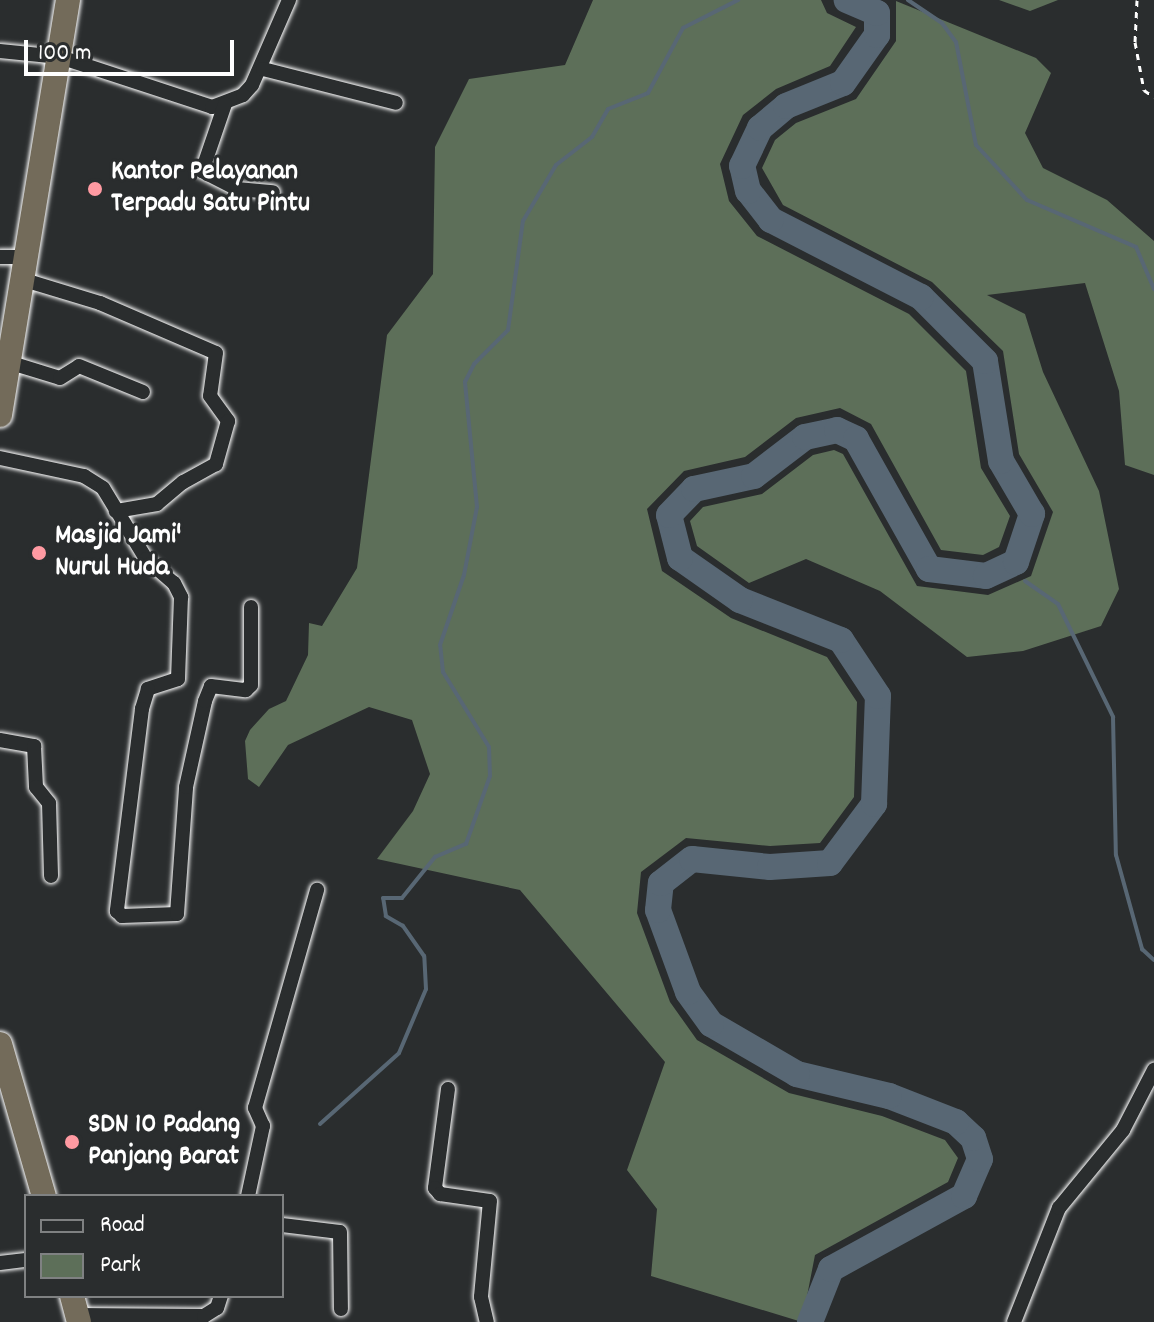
<!DOCTYPE html>
<style>
body{margin:0}
#map{position:relative;width:1154px;height:1322px;overflow:hidden;background:#2a2d2e;font-family:Dekko,sans-serif}
div>[style]{position:absolute}
.green>*{inset:0;background:#5d6f59}
.stream>*{height:4px;margin:-2px;padding:0 2px;transform-origin:2px;border-radius:2px;background:#586774}
.river>*{height:26px;margin:-13px;padding:0 13px;transform-origin:13px;border-radius:13px;background:#586774}
.path>*{height:3px;margin-top:-1.5px;transform-origin:0;background:repeating-linear-gradient(90deg,#fff 0 6px,transparent 0 12px)}
.roads{filter:drop-shadow(0 0 2px #fff) drop-shadow(0 0 2px #fff)}
.minor>*{height:14px;margin:-7px;padding:0 7px;transform-origin:7px;border-radius:7px;background:#2a2d2e}
.trunk>*{height:24px;margin:-12px;padding:0 12px;transform-origin:12px;border-radius:12px;background:#736b5a}
.dots>*{width:22px;height:22px;translate:-50% -50%;box-sizing:border-box;border:4px solid #2a2d2e;border-radius:50%}
span{translate:-50% -50%;white-space:nowrap;text-align:center;line-height:1.15;-webkit-text-stroke:6px #2a2d2e;paint-order:stroke}
.poi-label{font-size:28px;color:#fff;font-weight:700}
.left{translate:0 -50%;text-align:left}
.legend{position:absolute;left:24px;top:1194px;width:260px;height:104px;box-sizing:border-box;background:#2a2d2e;border:2px solid #7f8182;margin:0;padding:10px 14px;list-style:none;font-size:24px;color:#fff}
.legend li{display:flex;align-items:center;gap:16px;height:40px}
.legend b{width:40px;border:2px solid #7f8182}
.scale{position:absolute;left:24px;top:40px;width:210px;height:36px;box-sizing:border-box;border:4px solid #fff;border-top:0;padding-left:10px;font-size:24px;line-height:28px;white-space:nowrap;color:#fff;-webkit-text-stroke:6px #2a2d2e;paint-order:stroke}
</style>
<div id="map">
<div class="green">
<div style="clip-path:polygon(593px 0,821px 0,827px 13px,856px 27px,830px 66px,776px 89px,743px 115px,720px 164px,729px 201px,757px 236px,909px 314px,966px 371px,981px 468px,1010px 516px,999px 547px,983px 555px,941px 550px,871px 424px,840px 408px,796px 418px,745px 457px,684px 471px,647px 509px,662px 571px,731px 618px,827px 657px,857px 702px,854px 797px,820px 843px,770px 846px,686px 838px,641px 872px,637px 913px,670px 1002px,697px 1040px,789px 1093px,882px 1116px,945px 1140px,958px 1158px,948px 1182px,815px 1255px,802px 1322px,651px 1276px,657px 1209px,627px 1170px,665px 1062px,520px 890px,377px 859px,413px 811px,430px 774px,412px 720px,369px 707px,288px 745px,259px 787px,248px 779px,245px 741px,250px 730px,269px 709px,286px 701px,308px 655px,309px 623px,322px 626px,357px 568px,387px 335px,433px 274px,435px 147px,469px 79px,565px 65px)"></div>
<div style="clip-path:polygon(999px 0,1058px 0,1030px 11px)"></div>
<div style="clip-path:polygon(896px 1px,1036px 58px,1051px 73px,1025px 133px,1043px 168px,1107px 200px,1154px 241px,1154px 475px,1125px 465px,1119px 391px,1085px 283px,987px 295px,1025px 314px,1043px 372px,1099px 491px,1119px 589px,1101px 626px,1023px 651px,967px 657px,880px 591px,806px 559px,749px 583px,697px 546px,690px 521px,703px 507px,762px 494px,813px 455px,834px 450px,843px 454px,917px 586px,988px 595px,1031px 576px,1053px 512px,1019px 454px,1003px 351px,932px 282px,783px 205px,762px 168px,775px 140px,796px 123px,856px 99px,896px 41px)"></div>
</div>
<div class="stream">
<div style="left:908px;top:0;width:41px;rotate:34.1deg"></div>
<div style="left:942px;top:23px;width:24px;rotate:54deg"></div>
<div style="left:956px;top:42px;width:105px;rotate:79deg"></div>
<div style="left:976px;top:145px;width:75px;rotate:47.2deg"></div>
<div style="left:1027px;top:200px;width:119px;rotate:23.3deg"></div>
<div style="left:1136px;top:247px;width:46px;rotate:66.8deg"></div>
<div style="left:1025px;top:581px;width:40px;rotate:34.9deg"></div>
<div style="left:1058px;top:604px;width:126px;rotate:64deg"></div>
<div style="left:1113px;top:717px;width:138px;rotate:88.8deg"></div>
<div style="left:1116px;top:855px;width:98px;rotate:74.5deg"></div>
<div style="left:1142px;top:949px;width:16px;rotate:43deg"></div>
<div style="left:320px;top:1124px;width:106px;rotate:-41.9deg"></div>
<div style="left:399px;top:1053px;width:69px;rotate:-67.1deg"></div>
<div style="left:426px;top:989px;width:33px;rotate:-93deg"></div>
<div style="left:424px;top:956px;width:37px;rotate:-125deg"></div>
<div style="left:403px;top:926px;width:20px;rotate:-150deg"></div>
<div style="left:386px;top:916px;width:18px;rotate:-99deg"></div>
<div style="left:383px;top:898px;width:19px"></div>
<div style="left:402px;top:898px;width:53px;rotate:-51.2deg"></div>
<div style="left:435px;top:857px;width:34px;rotate:-23deg"></div>
<div style="left:466px;top:844px;width:72px;rotate:-70.6deg"></div>
<div style="left:490px;top:776px;width:29px;rotate:-92deg"></div>
<div style="left:489px;top:747px;width:88px;rotate:-121.5deg"></div>
<div style="left:443px;top:672px;width:27px;rotate:-96deg"></div>
<div style="left:440px;top:645px;width:74px;rotate:-71.1deg"></div>
<div style="left:464px;top:575px;width:69px;rotate:-79.2deg"></div>
<div style="left:477px;top:507px;width:126px;rotate:-95.5deg"></div>
<div style="left:465px;top:382px;width:20px;rotate:-63deg"></div>
<div style="left:474px;top:364px;width:48px;rotate:-45deg"></div>
<div style="left:508px;top:330px;width:110px;rotate:-82.2deg"></div>
<div style="left:523px;top:221px;width:65px;rotate:-59.5deg"></div>
<div style="left:556px;top:165px;width:46px;rotate:-37.9deg"></div>
<div style="left:592px;top:137px;width:32px;rotate:-60deg"></div>
<div style="left:608px;top:109px;width:43px;rotate:-21.8deg"></div>
<div style="left:648px;top:93px;width:74px;rotate:-61.7deg"></div>
<div style="left:683px;top:28px;width:62px;rotate:-27deg"></div>
</div>
<div class="river">
<div style="left:810px;top:1322px;width:57px;rotate:-68.4deg"></div>
<div style="left:831px;top:1269px;width:152px;rotate:-28.8deg"></div>
<div style="left:964px;top:1196px;width:40px;rotate:-66.6deg"></div>
<div style="left:980px;top:1159px;width:22px;rotate:-108deg"></div>
<div style="left:973px;top:1138px;width:23px;rotate:-137deg"></div>
<div style="left:956px;top:1122px;width:72px;rotate:-158.8deg"></div>
<div style="left:889px;top:1096px;width:95px;rotate:-166.6deg"></div>
<div style="left:797px;top:1074px;width:99px;rotate:-149.8deg"></div>
<div style="left:711px;top:1024px;width:39px;rotate:-126deg"></div>
<div style="left:688px;top:992px;width:87px;rotate:-110.1deg"></div>
<div style="left:658px;top:910px;width:27px;rotate:-84deg"></div>
<div style="left:661px;top:883px;width:39px;rotate:-38deg"></div>
<div style="left:692px;top:859px;width:78px;rotate:5.9deg"></div>
<div style="left:770px;top:867px;width:60px;rotate:-3.8deg"></div>
<div style="left:830px;top:863px;width:74px;rotate:-53.3deg"></div>
<div style="left:874px;top:804px;width:108px;rotate:-87.9deg"></div>
<div style="left:878px;top:696px;width:67px;rotate:-123.5deg"></div>
<div style="left:841px;top:640px;width:109px;rotate:-158.4deg"></div>
<div style="left:740px;top:600px;width:73px;rotate:-145deg"></div>
<div style="left:680px;top:558px;width:44px;rotate:-104.3deg"></div>
<div style="left:669px;top:515px;width:36px;rotate:-46deg"></div>
<div style="left:694px;top:489px;width:61px;rotate:-12.2deg"></div>
<div style="left:754px;top:476px;width:64px;rotate:-37.4deg"></div>
<div style="left:805px;top:437px;width:33px;rotate:-12deg"></div>
<div style="left:837px;top:430px;width:21px;rotate:25deg"></div>
<div style="left:856px;top:439px;width:149px;rotate:60.7deg"></div>
<div style="left:929px;top:569px;width:57px;rotate:7deg"></div>
<div style="left:986px;top:576px;width:33px;rotate:-25deg"></div>
<div style="left:1016px;top:562px;width:51px;rotate:-71.6deg"></div>
<div style="left:1032px;top:514px;width:61px;rotate:-120.3deg"></div>
<div style="left:1001px;top:461px;width:101px;rotate:-99.1deg"></div>
<div style="left:985px;top:361px;width:91px;rotate:-135deg"></div>
<div style="left:921px;top:297px;width:169px;rotate:-152.8deg"></div>
<div style="left:771px;top:220px;width:37px;rotate:-128deg"></div>
<div style="left:748px;top:191px;width:26px;rotate:-103deg"></div>
<div style="left:742px;top:166px;width:42px;rotate:-64.7deg"></div>
<div style="left:760px;top:128px;width:34px;rotate:-40deg"></div>
<div style="left:786px;top:106px;width:61px;rotate:-22deg"></div>
<div style="left:843px;top:83px;width:59px;rotate:-54.7deg"></div>
<div style="left:877px;top:35px;width:22px;rotate:-90deg"></div>
<div style="left:877px;top:13px;width:33px;rotate:-157deg"></div>
</div>
<div class="path">
<div style="left:1137px;top:0;width:42px;rotate:92.7deg"></div>
<div style="left:1135px;top:42px;width:49px;rotate:79.4deg"></div>
<div style="left:1144px;top:90px;width:12px;rotate:35deg"></div>
</div>
<div class="roads">
<div class="minor">
<div style="left:0;top:51px;width:60px;rotate:5.7deg"></div>
<div style="left:60px;top:57px;width:160px;rotate:18.2deg"></div>
<div style="left:212px;top:107px;width:33px;rotate:-21deg"></div>
<div style="left:243px;top:95px;width:13px;rotate:-48deg"></div>
<div style="left:252px;top:85px;width:93px;rotate:-66.5deg"></div>
<div style="left:263px;top:69px;width:137px;rotate:14.3deg"></div>
<div style="left:225px;top:104px;width:71px;rotate:108.9deg"></div>
<div style="left:202px;top:171px;width:39px;rotate:27deg"></div>
<div style="left:237px;top:189px;width:36px;rotate:5deg"></div>
<div style="left:0;top:257px;width:24px"></div>
<div style="left:21px;top:279px;width:83px;rotate:16.9deg"></div>
<div style="left:100px;top:303px;width:126px;rotate:23.3deg"></div>
<div style="left:216px;top:353px;width:43px;rotate:97.9deg"></div>
<div style="left:210px;top:396px;width:31px;rotate:54deg"></div>
<div style="left:228px;top:421px;width:45px;rotate:105.6deg"></div>
<div style="left:216px;top:464px;width:38px;rotate:151deg"></div>
<div style="left:183px;top:482px;width:34px;rotate:140deg"></div>
<div style="left:157px;top:504px;width:42px;rotate:170.3deg"></div>
<div style="left:8px;top:362px;width:54px;rotate:17.1deg"></div>
<div style="left:60px;top:378px;width:22px;rotate:-32deg"></div>
<div style="left:79px;top:366px;width:69px;rotate:22.1deg"></div>
<div style="left:0;top:458px;width:86px;rotate:12.1deg"></div>
<div style="left:84px;top:476px;width:22px;rotate:32deg"></div>
<div style="left:103px;top:488px;width:83px;rotate:58.8deg"></div>
<div style="left:146px;top:559px;width:37px;rotate:41deg"></div>
<div style="left:174px;top:583px;width:16px;rotate:63deg"></div>
<div style="left:181px;top:597px;width:82px;rotate:92.1deg"></div>
<div style="left:178px;top:679px;width:32px;rotate:162deg"></div>
<div style="left:148px;top:689px;width:21px;rotate:107deg"></div>
<div style="left:142px;top:709px;width:204px;rotate:97.1deg"></div>
<div style="left:117px;top:911px;width:7px;rotate:45deg"></div>
<div style="left:122px;top:916px;width:55px;rotate:-2.1deg"></div>
<div style="left:177px;top:914px;width:127px;rotate:-85.9deg"></div>
<div style="left:186px;top:787px;width:88px;rotate:-77.5deg"></div>
<div style="left:205px;top:701px;width:16px;rotate:-68deg"></div>
<div style="left:211px;top:686px;width:35px;rotate:7deg"></div>
<div style="left:246px;top:690px;width:7px;rotate:-45deg"></div>
<div style="left:251px;top:685px;width:78px;rotate:-90deg"></div>
<div style="left:0;top:740px;width:35px;rotate:10deg"></div>
<div style="left:34px;top:746px;width:41px;rotate:87.2deg"></div>
<div style="left:36px;top:787px;width:21px;rotate:51deg"></div>
<div style="left:49px;top:803px;width:73px;rotate:88.4deg"></div>
<div style="left:448px;top:1089px;width:100px;rotate:97.5deg"></div>
<div style="left:435px;top:1188px;width:8px;rotate:50deg"></div>
<div style="left:440px;top:1194px;width:50px;rotate:8deg"></div>
<div style="left:490px;top:1201px;width:96px;rotate:95.4deg"></div>
<div style="left:481px;top:1297px;width:26px;rotate:77deg"></div>
<div style="left:248px;top:1196px;width:72px;rotate:-77.9deg"></div>
<div style="left:263px;top:1126px;width:20px;rotate:-114deg"></div>
<div style="left:255px;top:1108px;width:227px;rotate:-74.1deg"></div>
<div style="left:282px;top:1225px;width:58px;rotate:6.9deg"></div>
<div style="left:340px;top:1232px;width:77px;rotate:89.3deg"></div>
<div style="left:0;top:1263px;width:26px;rotate:-7deg"></div>
<div style="left:78px;top:1315px;width:126px;rotate:0.5deg"></div>
<div style="left:204px;top:1316px;width:15px;rotate:-32deg"></div>
<div style="left:217px;top:1308px;width:13px;rotate:-72deg"></div>
<div style="left:1014px;top:1322px;width:123px;rotate:-68.5deg"></div>
<div style="left:1059px;top:1208px;width:101px;rotate:-50.6deg"></div>
<div style="left:1123px;top:1130px;width:68px;rotate:-62.7deg"></div>
</div>
<div class="trunk">
<div style="left:0;top:415px;width:421px;rotate:-80.7deg"></div>
<div style="left:0;top:1044px;width:158px;rotate:73.9deg"></div>
<div style="left:72px;top:1296px;width:27px;rotate:75deg"></div>
</div>
</div>
<div class="dots">
<div style="left:95px;top:189px;background:#ff9aa2"></div>
<div style="left:39px;top:553px;background:#ff9aa2"></div>
<div style="left:72px;top:1142px;background:#ff9aa2"></div>
</div>
<div class="poi-label">
<span class="left" style="left:111px;top:189px">Kantor Pelayanan<br>Terpadu Satu Pintu</span>
<span class="left" style="left:55px;top:553px">Masjid Jami'<br>Nurul Huda</span>
<span class="left" style="left:88px;top:1142px">SDN 10 Padang<br>Panjang Barat</span>
</div>
<ul class="legend">
<li><b style="height:10px;background:#2a2d2e"></b>Road</li>
<li><b style="height:22px;background:#5d6f59"></b>Park</li>
</ul>
<div class="scale">100 m</div>
</div>
